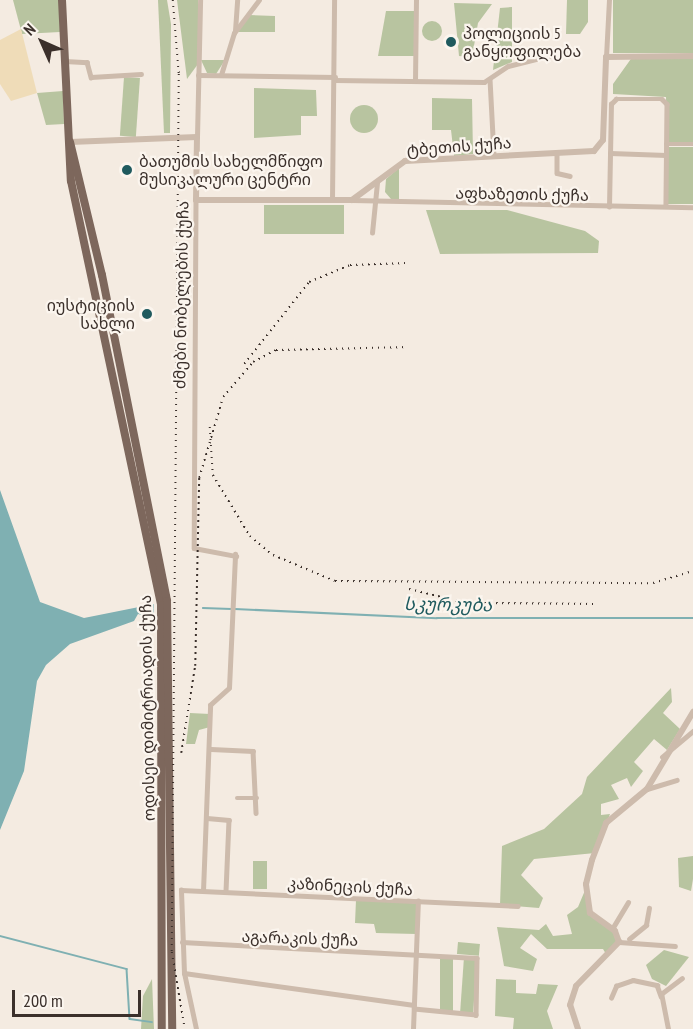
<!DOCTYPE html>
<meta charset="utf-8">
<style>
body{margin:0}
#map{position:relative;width:693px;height:1029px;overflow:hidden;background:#f4ebe1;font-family:"PT Sans Narrow","Noto Sans Georgian",sans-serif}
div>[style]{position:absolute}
.green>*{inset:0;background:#b8c4a0;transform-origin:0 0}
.round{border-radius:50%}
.sand>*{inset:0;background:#efdcb8}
.water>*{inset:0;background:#7fb0b2}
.stream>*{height:1.5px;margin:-0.75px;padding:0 0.75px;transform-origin:0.75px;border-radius:0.75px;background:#7fb0b2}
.minor>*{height:4.5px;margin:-2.25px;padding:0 2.25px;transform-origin:2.25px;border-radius:2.25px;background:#cdbbac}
.tertiary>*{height:6px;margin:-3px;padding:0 3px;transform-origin:3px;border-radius:3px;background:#cdbbac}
.primary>*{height:8px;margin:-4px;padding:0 4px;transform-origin:4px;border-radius:4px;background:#7d675c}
.rail>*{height:1.5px;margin-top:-0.75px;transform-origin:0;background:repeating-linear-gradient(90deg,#3b302b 0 1.5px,transparent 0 6px)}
.dots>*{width:16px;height:16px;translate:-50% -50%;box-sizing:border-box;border:3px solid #fbf5ee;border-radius:50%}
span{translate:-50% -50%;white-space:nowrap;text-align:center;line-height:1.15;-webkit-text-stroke:4.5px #fbf5ee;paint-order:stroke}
.poi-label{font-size:16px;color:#3b302b}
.left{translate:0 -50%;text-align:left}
.right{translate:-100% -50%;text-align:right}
.street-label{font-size:16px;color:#3b302b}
.water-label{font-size:18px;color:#1f5a5e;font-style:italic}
.north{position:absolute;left:12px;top:12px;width:60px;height:60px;-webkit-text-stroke:4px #fbf5ee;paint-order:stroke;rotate:315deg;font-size:16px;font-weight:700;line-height:24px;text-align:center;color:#3b302b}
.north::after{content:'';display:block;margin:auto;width:21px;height:27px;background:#3b302b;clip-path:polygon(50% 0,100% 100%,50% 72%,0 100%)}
.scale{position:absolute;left:12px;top:990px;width:129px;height:27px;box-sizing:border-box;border:3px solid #3b302b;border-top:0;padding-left:8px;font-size:18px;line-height:21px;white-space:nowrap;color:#3b302b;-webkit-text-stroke:4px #fbf5ee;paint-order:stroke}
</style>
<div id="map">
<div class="green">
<div style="clip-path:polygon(13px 0,59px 0,60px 32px,22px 34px)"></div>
<div style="clip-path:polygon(158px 0,167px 0,171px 24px,170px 133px,164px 133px)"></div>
<div style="clip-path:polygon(177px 0,198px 0,198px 64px,187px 79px)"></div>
<div style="clip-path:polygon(567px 0,588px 0,588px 22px,580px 34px,566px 34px)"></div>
<div style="left:613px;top:0;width:80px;height:53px"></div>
<div style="clip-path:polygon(454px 3px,492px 4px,478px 23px,472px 57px,459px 56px)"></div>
<div style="clip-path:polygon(512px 7px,512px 62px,493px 70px,500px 8px)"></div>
<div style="clip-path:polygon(386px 11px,414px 11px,414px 56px,378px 56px)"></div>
<div style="clip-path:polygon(249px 15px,275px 16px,275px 32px,238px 32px)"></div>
<div class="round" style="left:422px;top:21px;width:20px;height:20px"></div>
<div style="clip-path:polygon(633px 56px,693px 56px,693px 143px,667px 143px,666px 97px,613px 94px,613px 84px)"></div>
<div style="clip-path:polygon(201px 60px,225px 60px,216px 74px,207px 73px)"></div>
<div style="left:124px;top:77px;width:16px;height:59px;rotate:4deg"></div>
<div style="clip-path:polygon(254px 88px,316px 90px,317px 116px,301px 116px,301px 135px,254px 138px)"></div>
<div style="clip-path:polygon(63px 91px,64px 124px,46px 125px,37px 93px)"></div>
<div style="clip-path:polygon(432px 98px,472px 99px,473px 154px,454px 156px,451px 130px,432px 130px)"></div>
<div class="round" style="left:350px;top:105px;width:28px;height:28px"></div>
<div style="left:668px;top:147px;width:25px;height:57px"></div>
<div style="clip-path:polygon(399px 168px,399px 200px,391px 199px,385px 192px,386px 179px)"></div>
<div style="left:264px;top:205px;width:80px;height:29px"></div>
<div style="clip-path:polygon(426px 210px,507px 210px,585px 231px,599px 241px,598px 253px,440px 254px)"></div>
<div style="clip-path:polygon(671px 688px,672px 702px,663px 713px,680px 729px,667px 750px,654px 739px,634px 762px,643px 771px,631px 787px,627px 778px,611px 785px,619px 799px,601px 804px,601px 815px,610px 814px,595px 853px,534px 859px,521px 875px,543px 898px,539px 908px,500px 905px,502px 846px,544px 829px,582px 794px,587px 777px)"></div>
<div style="clip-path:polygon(190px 713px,210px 714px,210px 727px,199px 730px,195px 744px,186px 744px)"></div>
<div style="clip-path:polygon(693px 856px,693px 879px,691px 891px,679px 887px,678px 858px)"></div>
<div style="left:253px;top:861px;width:14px;height:28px"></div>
<div style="clip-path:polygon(586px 888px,593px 918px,612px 929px,619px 942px,606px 954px,603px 949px,547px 949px,531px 934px,520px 948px,537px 959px,533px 971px,504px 966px,497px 927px,539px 930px,546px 924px,553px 936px,572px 934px,567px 915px,578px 907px)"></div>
<div style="clip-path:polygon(356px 900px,417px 903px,416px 934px,376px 933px,374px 924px,355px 923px)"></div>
<div style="left:458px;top:942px;width:22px;height:12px;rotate:5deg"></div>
<div style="clip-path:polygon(664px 950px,689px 957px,666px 986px,652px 979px,646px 965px)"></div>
<div style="left:440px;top:956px;width:13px;height:56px"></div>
<div style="left:464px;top:957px;width:13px;height:57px;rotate:4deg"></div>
<div style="clip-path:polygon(152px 979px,154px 1029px,141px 1029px,143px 996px)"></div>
<div style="clip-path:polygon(496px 979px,516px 980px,516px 993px,536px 994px,538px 984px,558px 985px,547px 1011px,553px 1029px,513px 1029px,514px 1018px,495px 1016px)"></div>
</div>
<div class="sand">
<div style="clip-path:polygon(21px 29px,37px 93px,11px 101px,0 84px,0 40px)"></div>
</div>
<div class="water">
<div style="clip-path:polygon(0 490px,40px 602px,84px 618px,154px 604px,154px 618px,138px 614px,134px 621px,70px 644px,46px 665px,37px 681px,24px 771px,0 830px)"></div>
</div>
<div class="stream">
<div style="left:203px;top:608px;width:28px;rotate:2deg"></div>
<div style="left:235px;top:609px;width:202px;rotate:2.6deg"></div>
<div style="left:437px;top:618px;width:256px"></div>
<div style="left:0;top:936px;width:131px;rotate:14.6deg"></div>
<div style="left:127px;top:969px;width:50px;rotate:86.6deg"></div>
<div style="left:130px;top:1019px;width:22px;rotate:8deg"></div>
</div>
<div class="minor">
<div style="left:235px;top:31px;width:31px;rotate:-86deg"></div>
<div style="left:606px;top:57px;width:57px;rotate:-87deg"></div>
<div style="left:65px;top:61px;width:22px;rotate:3deg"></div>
<div style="left:87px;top:62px;width:16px;rotate:75deg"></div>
<div style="left:91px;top:77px;width:50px;rotate:-3.4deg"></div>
<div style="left:198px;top:75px;width:137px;rotate:0.8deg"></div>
<div style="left:221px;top:75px;width:44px;rotate:-72.8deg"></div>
<div style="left:234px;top:33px;width:41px;rotate:-52.9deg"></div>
<div style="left:490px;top:79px;width:77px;rotate:87deg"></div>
<div style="left:335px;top:80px;width:149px;rotate:0.8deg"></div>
<div style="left:484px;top:82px;width:29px;rotate:-34deg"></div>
<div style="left:508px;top:66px;width:58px;rotate:-14deg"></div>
<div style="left:415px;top:81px;width:81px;rotate:-89.3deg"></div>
<div style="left:197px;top:137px;width:137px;rotate:-88.7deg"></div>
<div style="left:666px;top:144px;width:27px"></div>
<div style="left:557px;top:153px;width:20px;rotate:90deg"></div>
<div style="left:557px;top:173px;width:13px;rotate:13deg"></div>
<div style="left:610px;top:153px;width:56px;rotate:2deg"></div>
<div style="left:196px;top:200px;width:348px;rotate:90.3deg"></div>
<div style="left:194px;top:548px;width:43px;rotate:10.8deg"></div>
<div style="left:332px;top:200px;width:200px;rotate:-89.4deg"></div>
<div style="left:352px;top:200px;width:341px;rotate:1.2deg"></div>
<div style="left:609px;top:207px;width:103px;rotate:-88.9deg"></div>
<div style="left:611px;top:104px;width:7px;rotate:-45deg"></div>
<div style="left:616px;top:99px;width:46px"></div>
<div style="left:662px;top:99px;width:7px;rotate:45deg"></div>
<div style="left:667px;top:104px;width:102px;rotate:90.6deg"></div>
<div style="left:372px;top:233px;width:50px;rotate:-84.3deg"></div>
<div style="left:211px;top:749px;width:42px;rotate:2.7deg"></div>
<div style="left:253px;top:751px;width:62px;rotate:87.2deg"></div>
<div style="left:662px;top:757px;width:40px;rotate:-40deg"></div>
<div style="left:647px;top:789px;width:31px;rotate:-17deg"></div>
<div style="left:237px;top:798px;width:20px"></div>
<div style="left:207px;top:818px;width:22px;rotate:5deg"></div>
<div style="left:229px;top:820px;width:72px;rotate:92.4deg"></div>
<div style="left:203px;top:891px;width:186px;rotate:-87.8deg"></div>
<div style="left:210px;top:705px;width:25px;rotate:-42deg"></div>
<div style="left:229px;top:688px;width:134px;rotate:-87.4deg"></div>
<div style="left:612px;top:929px;width:31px;rotate:-59deg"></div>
<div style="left:629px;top:939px;width:22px;rotate:-39deg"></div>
<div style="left:646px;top:925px;width:17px;rotate:-80deg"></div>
<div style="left:182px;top:942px;width:295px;rotate:3.1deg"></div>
<div style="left:477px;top:958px;width:57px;rotate:91deg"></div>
<div style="left:476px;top:1015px;width:62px;rotate:-174.5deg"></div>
<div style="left:619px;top:942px;width:56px;rotate:4.1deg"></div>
<div style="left:184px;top:973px;width:232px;rotate:7.9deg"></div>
<div style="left:611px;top:998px;width:13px;rotate:-67deg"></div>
<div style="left:616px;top:986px;width:18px;rotate:-19deg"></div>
<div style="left:633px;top:980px;width:25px;rotate:12deg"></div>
<div style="left:657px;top:985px;width:12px;rotate:70deg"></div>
<div style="left:196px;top:1029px;width:57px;rotate:-102.1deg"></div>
<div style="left:184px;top:973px;width:83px;rotate:-92.1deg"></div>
<div style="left:181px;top:890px;width:337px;rotate:2.7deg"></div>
<div style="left:413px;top:1029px;width:128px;rotate:-87.8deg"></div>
<div style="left:668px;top:1029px;width:36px;rotate:-101deg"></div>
<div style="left:661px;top:994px;width:26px;rotate:-37deg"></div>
</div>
<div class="tertiary">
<div style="left:70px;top:142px;width:127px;rotate:-2.3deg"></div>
<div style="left:197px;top:137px;width:63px;rotate:90.9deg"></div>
<div style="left:196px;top:200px;width:156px"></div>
<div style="left:352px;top:200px;width:66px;rotate:-36.3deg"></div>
<div style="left:405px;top:161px;width:189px;rotate:-3deg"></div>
<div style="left:594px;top:151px;width:14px;rotate:-51deg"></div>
<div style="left:603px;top:140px;width:83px;rotate:-87.9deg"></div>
<div style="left:606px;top:57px;width:87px;rotate:-0.7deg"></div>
<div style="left:578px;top:1029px;width:25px;rotate:-108deg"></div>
<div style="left:570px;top:1005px;width:20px;rotate:-72deg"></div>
<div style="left:576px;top:986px;width:62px;rotate:-45.7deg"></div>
<div style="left:619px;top:942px;width:12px;rotate:-110deg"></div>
<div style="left:615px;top:931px;width:31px;rotate:-144deg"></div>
<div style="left:590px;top:913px;width:29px;rotate:-98deg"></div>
<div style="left:586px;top:884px;width:25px;rotate:-76deg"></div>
<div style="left:592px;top:860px;width:40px;rotate:-69deg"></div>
<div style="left:606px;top:823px;width:53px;rotate:-39.7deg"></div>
<div style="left:647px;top:789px;width:90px;rotate:-59.1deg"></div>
</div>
<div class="primary">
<div style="left:62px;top:0;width:181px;rotate:87.2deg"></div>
<div style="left:71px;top:181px;width:433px;rotate:78deg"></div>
<div style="left:161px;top:605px;width:424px;rotate:89.9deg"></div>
<div style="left:70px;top:142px;width:137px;rotate:76.5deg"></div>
<div style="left:102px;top:275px;width:332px;rotate:78.7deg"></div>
<div style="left:167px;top:601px;width:428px;rotate:89.3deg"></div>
</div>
<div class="rail">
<div style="left:173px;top:0;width:74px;rotate:85.4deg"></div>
<div style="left:179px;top:74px;width:878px;rotate:90.46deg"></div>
<div style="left:172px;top:952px;width:78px;rotate:80.4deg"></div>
<div style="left:244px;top:364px;width:105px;rotate:-51.6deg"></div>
<div style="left:309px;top:282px;width:44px;rotate:-22.5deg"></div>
<div style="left:350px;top:265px;width:55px;rotate:-2.1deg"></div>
<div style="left:210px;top:427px;width:48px;rotate:86.4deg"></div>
<div style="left:213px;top:475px;width:71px;rotate:58.8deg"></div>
<div style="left:250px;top:536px;width:30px;rotate:40deg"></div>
<div style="left:273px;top:555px;width:67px;rotate:22.8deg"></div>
<div style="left:335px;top:581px;width:318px;rotate:0.4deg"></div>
<div style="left:653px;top:583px;width:42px;rotate:-16.7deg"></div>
<div style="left:409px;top:589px;width:59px;rotate:13.8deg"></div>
<div style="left:466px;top:603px;width:129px;rotate:0.4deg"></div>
<div style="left:181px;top:753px;width:88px;rotate:-80.9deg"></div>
<div style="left:195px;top:666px;width:188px;rotate:-88.8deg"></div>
<div style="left:199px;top:478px;width:84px;rotate:-73.5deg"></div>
<div style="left:223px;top:397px;width:46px;rotate:-49.4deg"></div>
<div style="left:253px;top:362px;width:26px;rotate:-28deg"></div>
<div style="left:276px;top:350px;width:132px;rotate:-1.3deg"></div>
</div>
<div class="dots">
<div style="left:451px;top:42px;background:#1f5a5e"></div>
<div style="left:127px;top:170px;background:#1f5a5e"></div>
<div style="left:147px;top:314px;background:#1f5a5e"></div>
</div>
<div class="poi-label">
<span class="left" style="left:463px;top:42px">პოლიციის 5<br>განყოფილება</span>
<span class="left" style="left:139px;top:170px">ბათუმის სახელმწიფო<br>მუსიკალური ცენტრი</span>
<span class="right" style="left:135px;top:314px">იუსტიციის<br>სახლი</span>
</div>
<div class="street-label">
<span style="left:459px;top:146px;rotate:-4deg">ტბეთის ქუჩა</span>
<span style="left:522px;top:194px;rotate:1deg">აფხაზეთის ქუჩა</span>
<span style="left:181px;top:295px;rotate:-89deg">ძმები ნობელების ქუჩა</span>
<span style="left:147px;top:708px;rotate:-91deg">ოდისეი დიმიტრიადის ქუჩა</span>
<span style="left:350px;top:886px;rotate:3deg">კაზინეცის ქუჩა</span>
<span style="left:300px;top:938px;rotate:2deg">აგარაკის ქუჩა</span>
</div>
<div class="water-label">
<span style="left:448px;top:605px;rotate:1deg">სკურკუბა</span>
</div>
<div class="north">N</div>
<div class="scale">200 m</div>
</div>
